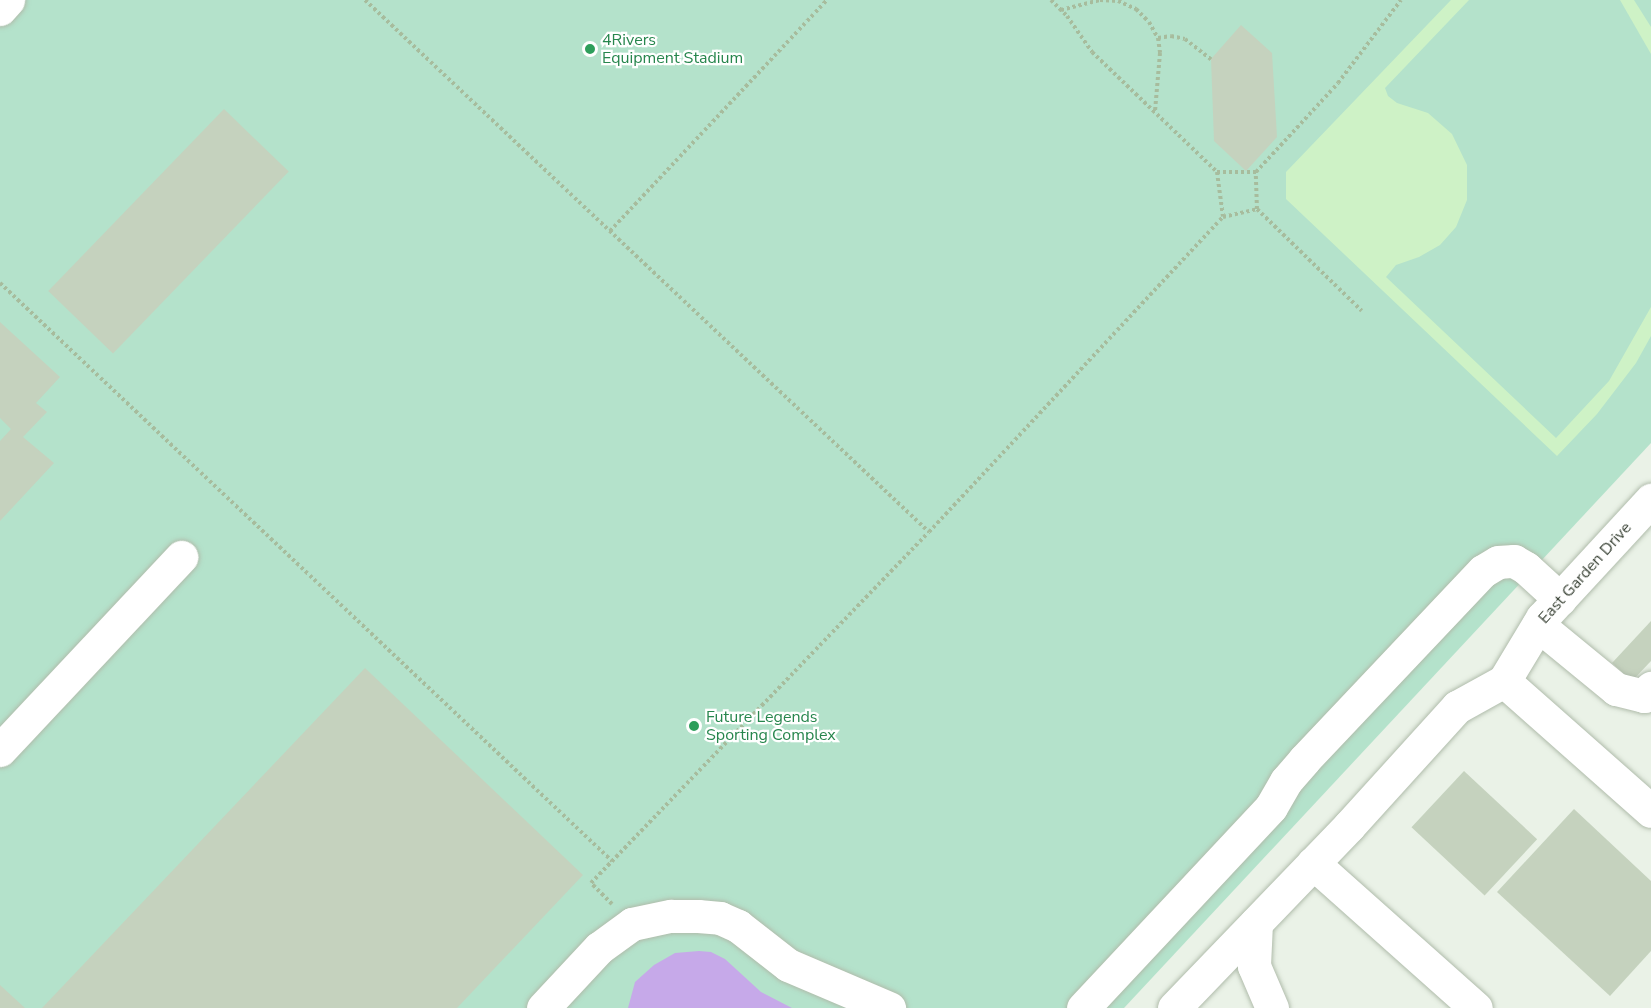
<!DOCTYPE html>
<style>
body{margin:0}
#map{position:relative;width:1651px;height:1008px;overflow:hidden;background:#eaf2e7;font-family:"Nunito Sans",sans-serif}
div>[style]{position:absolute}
.green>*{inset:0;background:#b4e2cb}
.sand>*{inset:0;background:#cef2c6}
.water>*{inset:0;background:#c6a9e9}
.building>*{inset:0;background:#c5d2be;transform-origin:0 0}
.path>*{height:4px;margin-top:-2px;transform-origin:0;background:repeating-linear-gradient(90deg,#a7bc9d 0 3px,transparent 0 6px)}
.roads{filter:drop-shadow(0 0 2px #b0bcab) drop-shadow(0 0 2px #b0bcab)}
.minor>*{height:33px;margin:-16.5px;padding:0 16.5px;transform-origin:16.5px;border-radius:16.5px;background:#fff}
.dots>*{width:16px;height:16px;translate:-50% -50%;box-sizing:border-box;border:3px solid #fff;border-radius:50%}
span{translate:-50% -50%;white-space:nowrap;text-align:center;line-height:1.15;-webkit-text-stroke:4.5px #fff;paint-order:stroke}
.leisure-label{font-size:16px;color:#27864d}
.left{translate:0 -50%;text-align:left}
.street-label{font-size:16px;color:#3b4437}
</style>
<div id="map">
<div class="green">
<div style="clip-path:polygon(0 0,1651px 0,1651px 443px,1124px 1008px,0 1008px)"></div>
</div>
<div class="sand">
<div style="clip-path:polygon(1451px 0,1469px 0,1385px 88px,1388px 96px,1397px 103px,1428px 113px,1452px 134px,1467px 165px,1467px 200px,1456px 227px,1440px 245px,1419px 257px,1396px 265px,1386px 277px,1556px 438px,1609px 381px,1651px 307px,1651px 336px,1636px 363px,1597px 414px,1557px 456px,1286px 199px,1286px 172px)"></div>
<div style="clip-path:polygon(1620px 0,1634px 0,1651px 27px,1651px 54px)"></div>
</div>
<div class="water">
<div style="clip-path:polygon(699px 951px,711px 952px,725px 959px,761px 992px,792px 1008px,628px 1008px,635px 982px,654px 965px,675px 953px)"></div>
</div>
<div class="building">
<div style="clip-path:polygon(1241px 25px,1272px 53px,1277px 137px,1246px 171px,1214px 141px,1211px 59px)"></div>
<div style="left:224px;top:109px;width:90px;height:253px;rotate:44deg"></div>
<div style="clip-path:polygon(0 322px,60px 377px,36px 403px,47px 412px,23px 437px,54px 463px,0 521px,0 441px,11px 429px,0 418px)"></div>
<div style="clip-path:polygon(1651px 621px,1651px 661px,1632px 681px,1612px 663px)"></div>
<div style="clip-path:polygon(365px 668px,583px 875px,457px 1008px,42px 1008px)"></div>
<div style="left:1464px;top:771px;width:100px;height:77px;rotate:43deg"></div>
<div style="clip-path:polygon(1574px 809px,1651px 881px,1651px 951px,1610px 996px,1497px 892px)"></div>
<div style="clip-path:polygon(0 985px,25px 1008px,0 1008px)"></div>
</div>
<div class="path">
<div style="left:365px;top:0;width:775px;rotate:43.33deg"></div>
<div style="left:1051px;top:0;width:23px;rotate:45deg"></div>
<div style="left:1067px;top:16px;width:44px;rotate:55.2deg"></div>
<div style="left:1092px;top:52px;width:173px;rotate:43.8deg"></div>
<div style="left:1061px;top:10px;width:40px;rotate:-14.4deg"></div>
<div style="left:1100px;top:0;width:18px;rotate:3deg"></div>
<div style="left:1118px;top:1px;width:20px;rotate:24deg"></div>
<div style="left:1136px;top:9px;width:18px;rotate:45deg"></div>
<div style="left:1149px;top:22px;width:18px;rotate:61deg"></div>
<div style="left:1158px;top:38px;width:15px;rotate:82deg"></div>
<div style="left:1160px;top:53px;width:58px;rotate:94.9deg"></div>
<div style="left:1158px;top:38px;width:13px;rotate:-9deg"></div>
<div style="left:1171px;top:36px;width:14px;rotate:12deg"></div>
<div style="left:1185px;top:39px;width:33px;rotate:38deg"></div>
<div style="left:1256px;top:172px;width:39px;rotate:180deg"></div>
<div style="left:1217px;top:172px;width:45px;rotate:82.4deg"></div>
<div style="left:1223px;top:217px;width:35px;rotate:-13deg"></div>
<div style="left:1257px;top:209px;width:37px;rotate:-92deg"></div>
<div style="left:1256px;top:172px;width:121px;rotate:-47.3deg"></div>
<div style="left:1338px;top:83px;width:104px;rotate:-52.8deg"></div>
<div style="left:1257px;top:209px;width:146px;rotate:44.2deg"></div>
<div style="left:610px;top:231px;width:317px;rotate:-46.8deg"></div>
<div style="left:0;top:283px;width:842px;rotate:43.36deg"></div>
<div style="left:612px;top:904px;width:30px;rotate:-135deg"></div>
<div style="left:591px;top:883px;width:487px;rotate:-46.1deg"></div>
<div style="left:929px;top:532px;width:431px;rotate:-47deg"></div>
</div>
<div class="roads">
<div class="minor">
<div style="left:0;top:9px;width:12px;rotate:-48deg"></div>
<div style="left:1538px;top:625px;width:101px;rotate:39.4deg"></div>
<div style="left:1616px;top:689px;width:29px;rotate:14deg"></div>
<div style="left:1644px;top:696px;width:11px;rotate:-49deg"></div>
<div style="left:1504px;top:681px;width:196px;rotate:41.5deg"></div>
<div style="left:0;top:750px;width:265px;rotate:-46.8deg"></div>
<div style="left:1313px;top:863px;width:218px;rotate:41.7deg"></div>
<div style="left:1256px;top:923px;width:43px;rotate:92.7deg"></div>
<div style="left:1254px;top:966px;width:46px;rotate:66.8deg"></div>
<div style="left:543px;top:1008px;width:82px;rotate:-47deg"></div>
<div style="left:599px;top:948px;width:41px;rotate:-36deg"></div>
<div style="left:632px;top:924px;width:40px;rotate:-12deg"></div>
<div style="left:671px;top:916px;width:27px"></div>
<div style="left:698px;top:916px;width:22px;rotate:5deg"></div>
<div style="left:720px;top:918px;width:20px;rotate:24deg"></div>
<div style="left:738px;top:926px;width:63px;rotate:38deg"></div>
<div style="left:788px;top:965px;width:110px;rotate:23.1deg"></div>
<div style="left:1083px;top:1008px;width:275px;rotate:-46.9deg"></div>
<div style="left:1271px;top:807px;width:30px;rotate:-60deg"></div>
<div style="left:1286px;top:781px;width:28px;rotate:-49deg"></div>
<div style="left:1304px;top:760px;width:260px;rotate:-46.6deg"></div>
<div style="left:1483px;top:571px;width:17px;rotate:-31deg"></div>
<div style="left:1498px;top:562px;width:16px;rotate:-4deg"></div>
<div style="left:1514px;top:561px;width:14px;rotate:30deg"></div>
<div style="left:1526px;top:568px;width:46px;rotate:42.4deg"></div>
<div style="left:1174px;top:1008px;width:252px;rotate:-46.1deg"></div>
<div style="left:1349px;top:826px;width:161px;rotate:-47.8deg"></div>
<div style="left:1457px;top:707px;width:54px;rotate:-29deg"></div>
<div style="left:1504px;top:681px;width:74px;rotate:-58.9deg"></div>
<div style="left:1542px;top:618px;width:161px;rotate:-47.3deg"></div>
</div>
</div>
<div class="dots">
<div style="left:590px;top:49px;background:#2e9e5b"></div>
<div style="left:694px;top:726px;background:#2e9e5b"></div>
</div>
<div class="leisure-label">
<span class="left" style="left:602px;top:49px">4Rivers<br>Equipment Stadium</span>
<span class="left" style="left:706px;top:726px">Future Legends<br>Sporting Complex</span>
</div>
<div class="street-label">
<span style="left:1585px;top:573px;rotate:-48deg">East Garden Drive</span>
</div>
</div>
